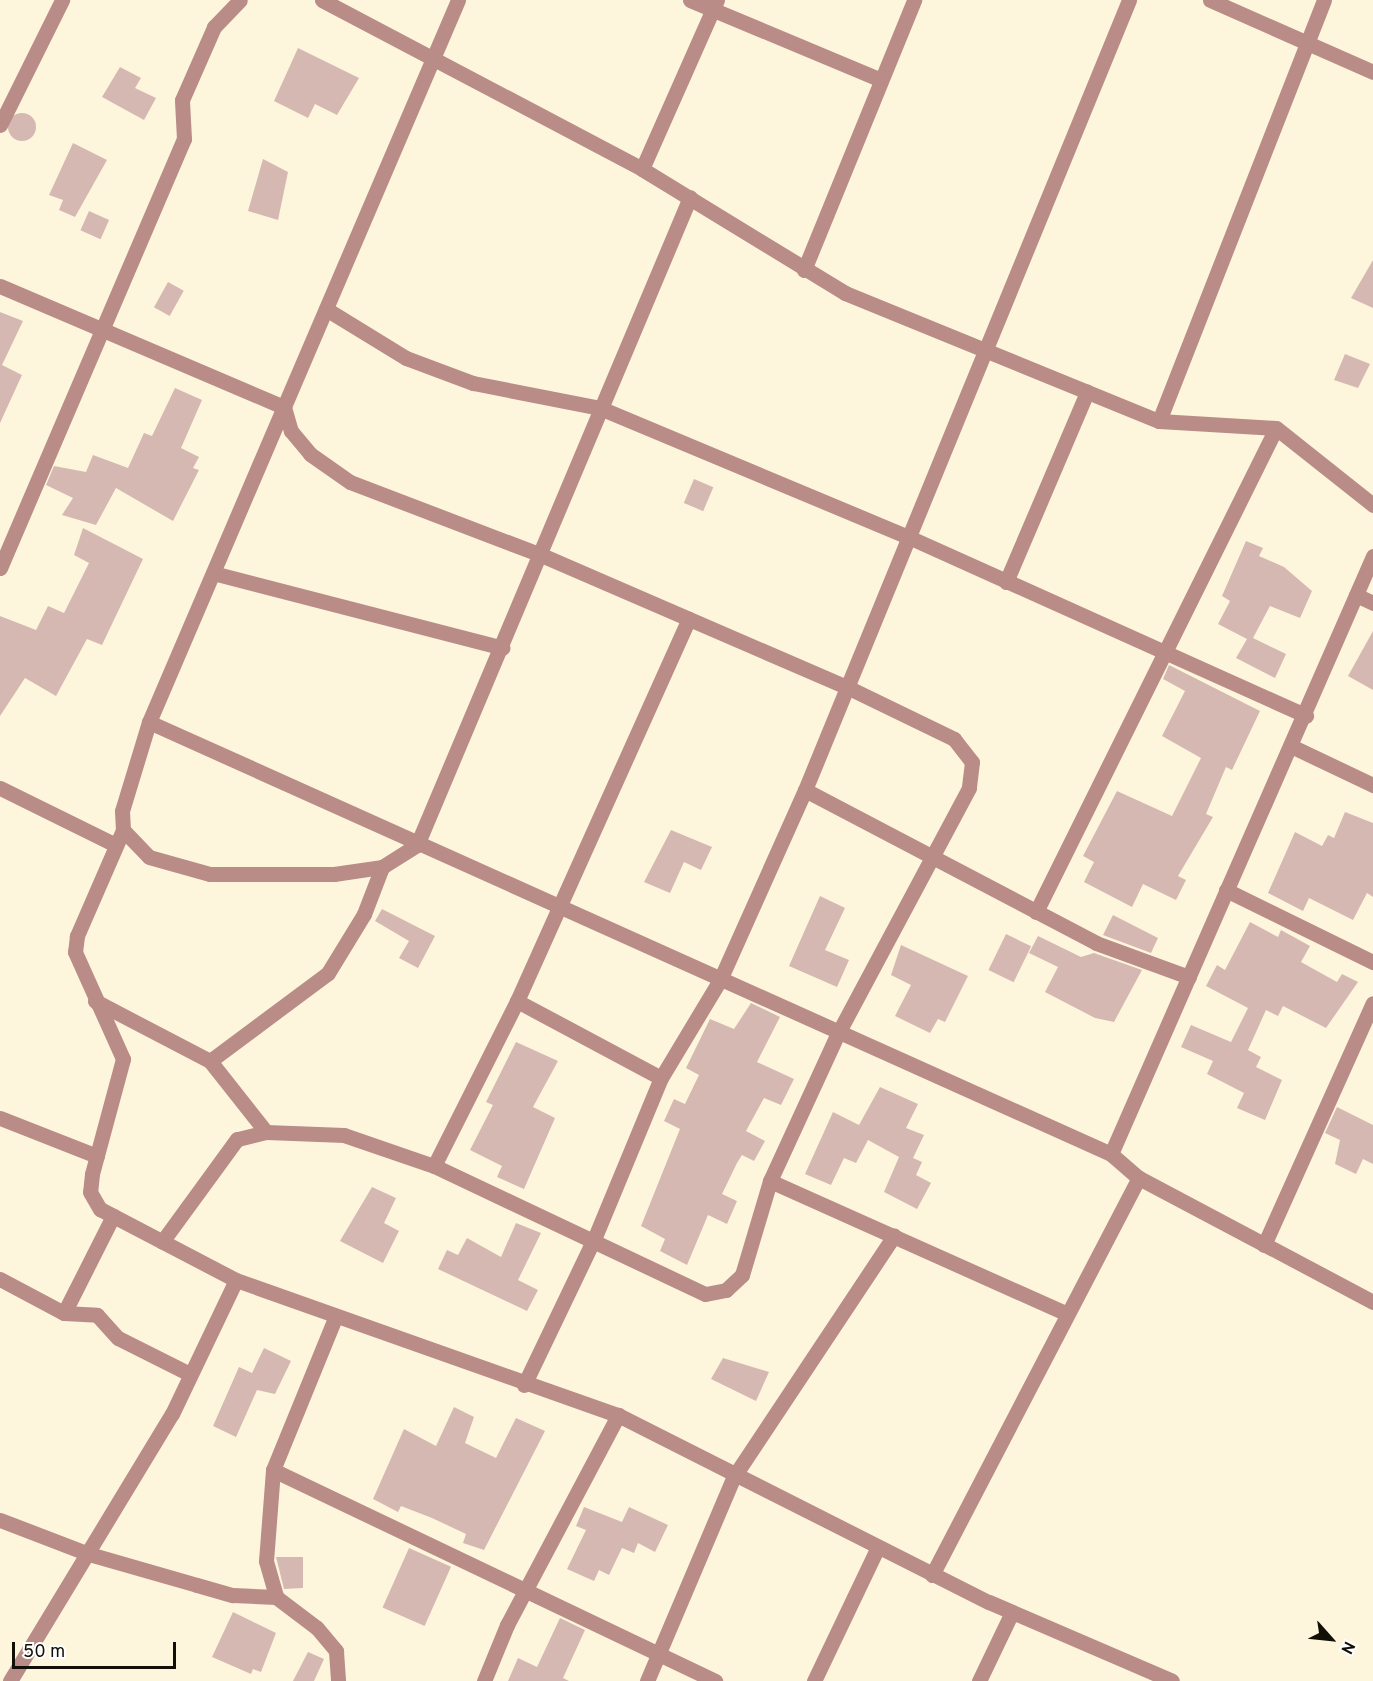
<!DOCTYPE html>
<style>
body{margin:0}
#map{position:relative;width:1373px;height:1681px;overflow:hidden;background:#fdf6dc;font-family:Overpass,sans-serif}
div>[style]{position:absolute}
.building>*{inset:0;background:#d6b8b3;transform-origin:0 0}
.round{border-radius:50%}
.minor>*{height:15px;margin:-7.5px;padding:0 7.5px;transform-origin:7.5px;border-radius:7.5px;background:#ba8c88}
span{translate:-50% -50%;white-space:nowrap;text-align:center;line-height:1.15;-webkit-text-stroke:5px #fff;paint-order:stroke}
.north{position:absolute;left:1301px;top:1609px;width:60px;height:60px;-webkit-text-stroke:4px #fff;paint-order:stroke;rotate:117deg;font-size:16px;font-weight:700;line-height:24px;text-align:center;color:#120f07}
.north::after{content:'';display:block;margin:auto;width:21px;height:27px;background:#120f07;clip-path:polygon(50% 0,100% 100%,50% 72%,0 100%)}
.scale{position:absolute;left:12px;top:1642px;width:164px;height:27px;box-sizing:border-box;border:3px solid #120f07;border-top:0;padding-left:8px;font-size:18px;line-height:21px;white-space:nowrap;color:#120f07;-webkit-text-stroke:4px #fff;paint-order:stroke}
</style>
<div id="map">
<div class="building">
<div style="clip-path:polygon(298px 48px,359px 78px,337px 115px,315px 104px,308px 118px,274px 101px)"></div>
<div style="clip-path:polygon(120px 67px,141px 78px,135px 88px,156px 98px,144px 120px,102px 97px)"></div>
<div class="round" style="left:8px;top:113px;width:28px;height:28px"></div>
<div style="clip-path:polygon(73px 143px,107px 160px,75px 217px,59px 210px,63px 200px,49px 195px)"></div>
<div style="clip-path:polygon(263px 159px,288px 172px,278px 220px,248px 211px)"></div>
<div style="left:89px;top:211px;width:22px;height:21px;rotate:24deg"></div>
<div style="clip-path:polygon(1373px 260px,1373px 308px,1351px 298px)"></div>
<div style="left:168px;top:282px;width:18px;height:29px;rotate:29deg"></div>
<div style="clip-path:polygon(0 312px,23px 321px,2px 365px,22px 375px,0 423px)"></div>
<div style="clip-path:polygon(1345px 354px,1370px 364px,1358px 388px,1334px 380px)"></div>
<div style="clip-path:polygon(175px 388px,202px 400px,181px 448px,199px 457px,193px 468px,199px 470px,173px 521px,116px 488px,96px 525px,62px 515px,73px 498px,46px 485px,54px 466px,86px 472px,93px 455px,128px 468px,144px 433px,152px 436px)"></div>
<div style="left:694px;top:479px;width:21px;height:26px;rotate:23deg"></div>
<div style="clip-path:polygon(83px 528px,143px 559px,102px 645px,87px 639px,56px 696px,25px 678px,0 716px,0 616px,36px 630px,48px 606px,64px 613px,89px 563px,74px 555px)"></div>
<div style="clip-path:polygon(1246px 541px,1263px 548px,1259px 556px,1284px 567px,1312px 591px,1300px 618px,1270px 606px,1253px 638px,1286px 654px,1275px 678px,1236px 658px,1247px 639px,1218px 624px,1230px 601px,1222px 596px)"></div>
<div style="clip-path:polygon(1373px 631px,1373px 690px,1348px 676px)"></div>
<div style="clip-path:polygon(1169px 665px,1260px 711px,1232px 770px,1226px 767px,1206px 814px,1213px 817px,1178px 876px,1186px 880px,1176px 900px,1143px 884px,1132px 907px,1084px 882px,1094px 862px,1083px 856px,1117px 791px,1172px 816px,1201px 758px,1162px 736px,1185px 691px,1163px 679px)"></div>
<div style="clip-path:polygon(1345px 812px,1373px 823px,1373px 897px,1367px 893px,1353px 920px,1309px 898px,1303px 911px,1268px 893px,1295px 832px,1322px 846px,1328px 835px,1334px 838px)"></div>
<div style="clip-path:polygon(671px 830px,712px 847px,701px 870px,684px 862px,670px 893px,644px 882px)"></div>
<div style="clip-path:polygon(820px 896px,845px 908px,825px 950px,849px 960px,837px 987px,789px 966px)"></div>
<div style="clip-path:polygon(382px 909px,435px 936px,418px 968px,399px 958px,409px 941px,375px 921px)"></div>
<div style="clip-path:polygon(1113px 915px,1158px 938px,1151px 953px,1103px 935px)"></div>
<div style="clip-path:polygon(1250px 922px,1278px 937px,1281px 930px,1310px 946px,1301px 962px,1337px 982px,1342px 974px,1358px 982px,1326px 1028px,1283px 1006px,1278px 1016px,1266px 1010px,1248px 1050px,1261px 1057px,1256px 1067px,1282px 1080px,1265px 1120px,1237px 1108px,1244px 1093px,1207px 1074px,1213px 1061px,1181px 1047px,1191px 1025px,1231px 1042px,1248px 1008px,1206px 986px,1217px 965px,1225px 970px)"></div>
<div style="left:1006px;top:934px;width:28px;height:40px;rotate:26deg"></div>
<div style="clip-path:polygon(1038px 936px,1081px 957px,1094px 953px,1142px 970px,1114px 1022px,1095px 1018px,1045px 992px,1058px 967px,1029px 953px)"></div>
<div style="clip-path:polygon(901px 945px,968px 976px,945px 1022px,938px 1019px,930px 1033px,895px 1016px,911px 985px,891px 975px)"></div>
<div style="clip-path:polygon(751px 1003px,780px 1017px,757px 1062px,794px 1079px,781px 1105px,764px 1098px,746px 1131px,765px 1141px,754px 1161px,742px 1155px,737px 1163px,722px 1194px,737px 1201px,727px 1224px,708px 1215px,687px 1265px,660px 1251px,665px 1239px,641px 1226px,680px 1129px,664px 1121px,674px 1099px,685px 1104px,699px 1075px,686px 1068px,710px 1019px,734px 1029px)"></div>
<div style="clip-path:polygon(516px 1042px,558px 1061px,533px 1107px,555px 1118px,524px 1189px,497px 1177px,502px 1166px,470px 1150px,493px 1105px,486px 1102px)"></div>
<div style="clip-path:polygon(880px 1087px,918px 1104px,906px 1128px,924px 1135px,913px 1158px,922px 1162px,916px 1175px,931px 1183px,917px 1209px,884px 1192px,899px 1157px,868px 1140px,856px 1163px,844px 1158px,831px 1185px,805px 1174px,833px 1112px,859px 1125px)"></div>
<div style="clip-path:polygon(1337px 1107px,1373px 1125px,1373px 1164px,1363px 1159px,1356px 1174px,1335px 1164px,1340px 1140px,1325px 1133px)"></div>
<div style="clip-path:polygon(372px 1187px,396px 1198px,384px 1223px,399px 1231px,383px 1263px,340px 1241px)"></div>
<div style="clip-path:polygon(516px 1223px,541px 1233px,518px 1280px,538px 1290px,527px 1311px,438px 1269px,447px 1250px,458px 1255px,467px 1238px,501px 1257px)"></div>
<div style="clip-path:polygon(264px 1348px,291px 1361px,275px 1394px,257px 1390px,236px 1437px,213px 1426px,239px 1367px,252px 1373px)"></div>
<div style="clip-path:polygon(723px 1358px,769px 1372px,756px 1401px,711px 1379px)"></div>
<div style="clip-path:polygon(454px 1407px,474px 1417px,465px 1443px,496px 1458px,516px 1418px,545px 1431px,484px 1550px,463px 1543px,466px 1534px,432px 1518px,401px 1506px,398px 1512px,373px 1499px,404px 1429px,436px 1446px)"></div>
<div style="clip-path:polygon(584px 1507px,622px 1522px,629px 1507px,668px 1525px,655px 1552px,638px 1543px,634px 1553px,622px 1548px,609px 1575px,599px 1570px,594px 1581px,567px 1569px,586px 1530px,576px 1526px)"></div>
<div style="left:409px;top:1548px;width:46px;height:65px;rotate:24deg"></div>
<div style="clip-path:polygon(276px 1557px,303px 1557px,303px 1588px,284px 1589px)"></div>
<div style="clip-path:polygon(233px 1612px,276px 1633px,261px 1672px,253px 1669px,251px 1674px,212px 1657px)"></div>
<div style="clip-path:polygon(560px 1618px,585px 1630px,563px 1678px,569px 1681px,508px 1681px,518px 1658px,537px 1667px)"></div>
<div style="clip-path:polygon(308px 1652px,324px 1659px,314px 1681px,293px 1681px)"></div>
</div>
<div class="minor">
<div style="left:322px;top:0;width:362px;rotate:27.8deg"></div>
<div style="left:642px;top:169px;width:238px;rotate:31.4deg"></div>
<div style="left:845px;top:293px;width:339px;rotate:22.2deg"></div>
<div style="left:1159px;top:421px;width:117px;rotate:3.4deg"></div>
<div style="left:1276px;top:428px;width:124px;rotate:38.4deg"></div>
<div style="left:458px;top:0;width:785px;rotate:113.17deg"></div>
<div style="left:149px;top:722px;width:93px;rotate:106.9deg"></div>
<div style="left:122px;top:811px;width:19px;rotate:87deg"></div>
<div style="left:123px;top:830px;width:37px;rotate:46deg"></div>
<div style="left:149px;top:857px;width:63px;rotate:15.6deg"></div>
<div style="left:210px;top:874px;width:124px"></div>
<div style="left:334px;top:874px;width:49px;rotate:-8.3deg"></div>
<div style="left:382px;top:867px;width:41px;rotate:-32.2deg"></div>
<div style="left:417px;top:845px;width:703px;rotate:-67.15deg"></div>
<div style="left:690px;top:0;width:207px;rotate:22.7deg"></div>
<div style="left:1210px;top:0;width:178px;rotate:23.8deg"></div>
<div style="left:0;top:125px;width:140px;rotate:-63.6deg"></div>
<div style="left:642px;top:169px;width:185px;rotate:-66.1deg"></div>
<div style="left:804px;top:270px;width:292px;rotate:-67.8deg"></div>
<div style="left:0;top:286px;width:309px;rotate:23.1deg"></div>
<div style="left:284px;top:407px;width:25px;rotate:74deg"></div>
<div style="left:291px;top:431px;width:30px;rotate:50deg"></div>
<div style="left:310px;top:454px;width:49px;rotate:35deg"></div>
<div style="left:350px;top:482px;width:202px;rotate:20.9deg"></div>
<div style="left:539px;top:554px;width:338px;rotate:23.4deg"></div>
<div style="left:849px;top:688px;width:117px;rotate:25.9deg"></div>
<div style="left:954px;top:739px;width:29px;rotate:52deg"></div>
<div style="left:972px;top:762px;width:26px;rotate:97deg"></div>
<div style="left:969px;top:788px;width:278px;rotate:118.1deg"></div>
<div style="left:838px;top:1033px;width:163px;rotate:114.7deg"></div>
<div style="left:770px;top:1181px;width:98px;rotate:106.6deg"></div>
<div style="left:742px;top:1275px;width:22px;rotate:137deg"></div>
<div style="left:726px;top:1290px;width:21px;rotate:169deg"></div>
<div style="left:705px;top:1294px;width:300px;rotate:-154.7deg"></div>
<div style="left:434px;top:1166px;width:95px;rotate:-161deg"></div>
<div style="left:344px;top:1135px;width:78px;rotate:-177.8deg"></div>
<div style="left:266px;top:1132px;width:30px;rotate:166deg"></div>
<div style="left:237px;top:1139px;width:127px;rotate:126.1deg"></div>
<div style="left:326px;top:309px;width:94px;rotate:31.5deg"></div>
<div style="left:406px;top:358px;width:72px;rotate:20.5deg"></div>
<div style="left:473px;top:383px;width:129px;rotate:11.1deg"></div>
<div style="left:600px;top:408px;width:339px;rotate:22.7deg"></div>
<div style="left:913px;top:539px;width:431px;rotate:24.2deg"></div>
<div style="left:1159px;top:421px;width:452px;rotate:-68.6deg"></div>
<div style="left:0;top:568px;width:467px;rotate:-66.8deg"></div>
<div style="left:184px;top:139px;width:39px;rotate:-93deg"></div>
<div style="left:182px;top:100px;width:80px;rotate:-66.3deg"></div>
<div style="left:214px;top:27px;width:37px;rotate:-46deg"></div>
<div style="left:213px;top:573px;width:299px;rotate:14.5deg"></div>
<div style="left:1006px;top:582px;width:207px;rotate:-66.9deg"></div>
<div style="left:1356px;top:595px;width:19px;rotate:25deg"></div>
<div style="left:149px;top:722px;width:1055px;rotate:24.18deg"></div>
<div style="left:1111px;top:1154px;width:37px;rotate:41deg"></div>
<div style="left:1139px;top:1178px;width:265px;rotate:27.9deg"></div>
<div style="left:1293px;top:747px;width:89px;rotate:25.4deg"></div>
<div style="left:0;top:788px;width:129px;rotate:26.2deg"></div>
<div style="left:805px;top:790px;width:329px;rotate:27.7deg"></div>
<div style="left:1096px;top:943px;width:99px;rotate:20.1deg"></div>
<div style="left:123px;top:830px;width:116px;rotate:113.5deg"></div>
<div style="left:77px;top:936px;width:16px;rotate:97deg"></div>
<div style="left:75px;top:952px;width:117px;rotate:65.8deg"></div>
<div style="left:123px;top:1059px;width:119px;rotate:105.1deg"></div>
<div style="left:92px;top:1174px;width:18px;rotate:96deg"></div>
<div style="left:90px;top:1192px;width:20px;rotate:60deg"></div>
<div style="left:100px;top:1209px;width:153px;rotate:27.6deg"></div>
<div style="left:236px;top:1280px;width:405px;rotate:19.5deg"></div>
<div style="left:618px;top:1415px;width:415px;rotate:26.8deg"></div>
<div style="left:989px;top:1602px;width:199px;rotate:23.3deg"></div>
<div style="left:1226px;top:890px;width:164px;rotate:26.1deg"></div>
<div style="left:1036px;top:912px;width:540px;rotate:-63.62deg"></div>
<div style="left:95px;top:1001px;width:130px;rotate:27.6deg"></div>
<div style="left:210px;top:1061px;width:90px;rotate:51.7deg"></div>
<div style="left:517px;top:1001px;width:163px;rotate:28.1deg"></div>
<div style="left:210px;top:1061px;width:147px;rotate:-36.7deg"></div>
<div style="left:328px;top:973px;width:69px;rotate:-58.6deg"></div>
<div style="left:364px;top:914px;width:50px;rotate:-69deg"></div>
<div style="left:0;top:1118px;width:104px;rotate:21.4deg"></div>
<div style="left:1111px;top:1154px;width:653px;rotate:-66.34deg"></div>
<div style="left:434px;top:1166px;width:185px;rotate:-63.3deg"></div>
<div style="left:517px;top:1001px;width:419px;rotate:-65.8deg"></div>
<div style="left:770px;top:1181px;width:325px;rotate:24.1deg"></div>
<div style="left:1264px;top:1245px;width:265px;rotate:-65.8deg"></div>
<div style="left:0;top:1279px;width:72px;rotate:28deg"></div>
<div style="left:64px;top:1313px;width:33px;rotate:3deg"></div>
<div style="left:97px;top:1315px;width:31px;rotate:48deg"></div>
<div style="left:118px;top:1338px;width:78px;rotate:26.6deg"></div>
<div style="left:64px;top:1313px;width:109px;rotate:-63.2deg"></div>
<div style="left:335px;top:1318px;width:164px;rotate:112.2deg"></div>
<div style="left:273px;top:1470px;width:91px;rotate:94.4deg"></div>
<div style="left:266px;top:1561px;width:37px;rotate:74deg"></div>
<div style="left:276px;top:1597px;width:51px;rotate:37.1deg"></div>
<div style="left:317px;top:1628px;width:30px;rotate:50deg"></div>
<div style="left:336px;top:1651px;width:30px;rotate:86deg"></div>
<div style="left:524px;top:1385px;width:164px;rotate:-64.4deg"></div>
<div style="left:595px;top:1237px;width:172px;rotate:-67.5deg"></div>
<div style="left:661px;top:1078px;width:114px;rotate:-59deg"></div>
<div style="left:720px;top:980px;width:208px;rotate:-65.9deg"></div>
<div style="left:805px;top:790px;width:854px;rotate:-67.7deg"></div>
<div style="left:273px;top:1470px;width:490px;rotate:25.5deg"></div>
<div style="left:0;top:1520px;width:95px;rotate:20.9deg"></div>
<div style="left:89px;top:1554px;width:112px;rotate:16deg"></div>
<div style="left:197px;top:1585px;width:37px;rotate:16deg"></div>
<div style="left:233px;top:1595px;width:43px;rotate:2.7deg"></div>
<div style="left:932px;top:1575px;width:448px;rotate:-62.5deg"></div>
<div style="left:10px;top:1681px;width:312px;rotate:-58.8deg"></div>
<div style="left:172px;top:1414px;width:148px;rotate:-64.5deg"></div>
<div style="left:484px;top:1681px;width:61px;rotate:-67.7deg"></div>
<div style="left:507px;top:1625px;width:238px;rotate:-62.1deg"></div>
<div style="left:647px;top:1681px;width:220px;rotate:-67deg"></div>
<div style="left:733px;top:1478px;width:291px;rotate:-56.4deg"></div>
<div style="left:814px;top:1681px;width:146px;rotate:-64.5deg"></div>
<div style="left:979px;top:1681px;width:76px;rotate:-64.4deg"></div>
</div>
<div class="north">N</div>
<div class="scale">50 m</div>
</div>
